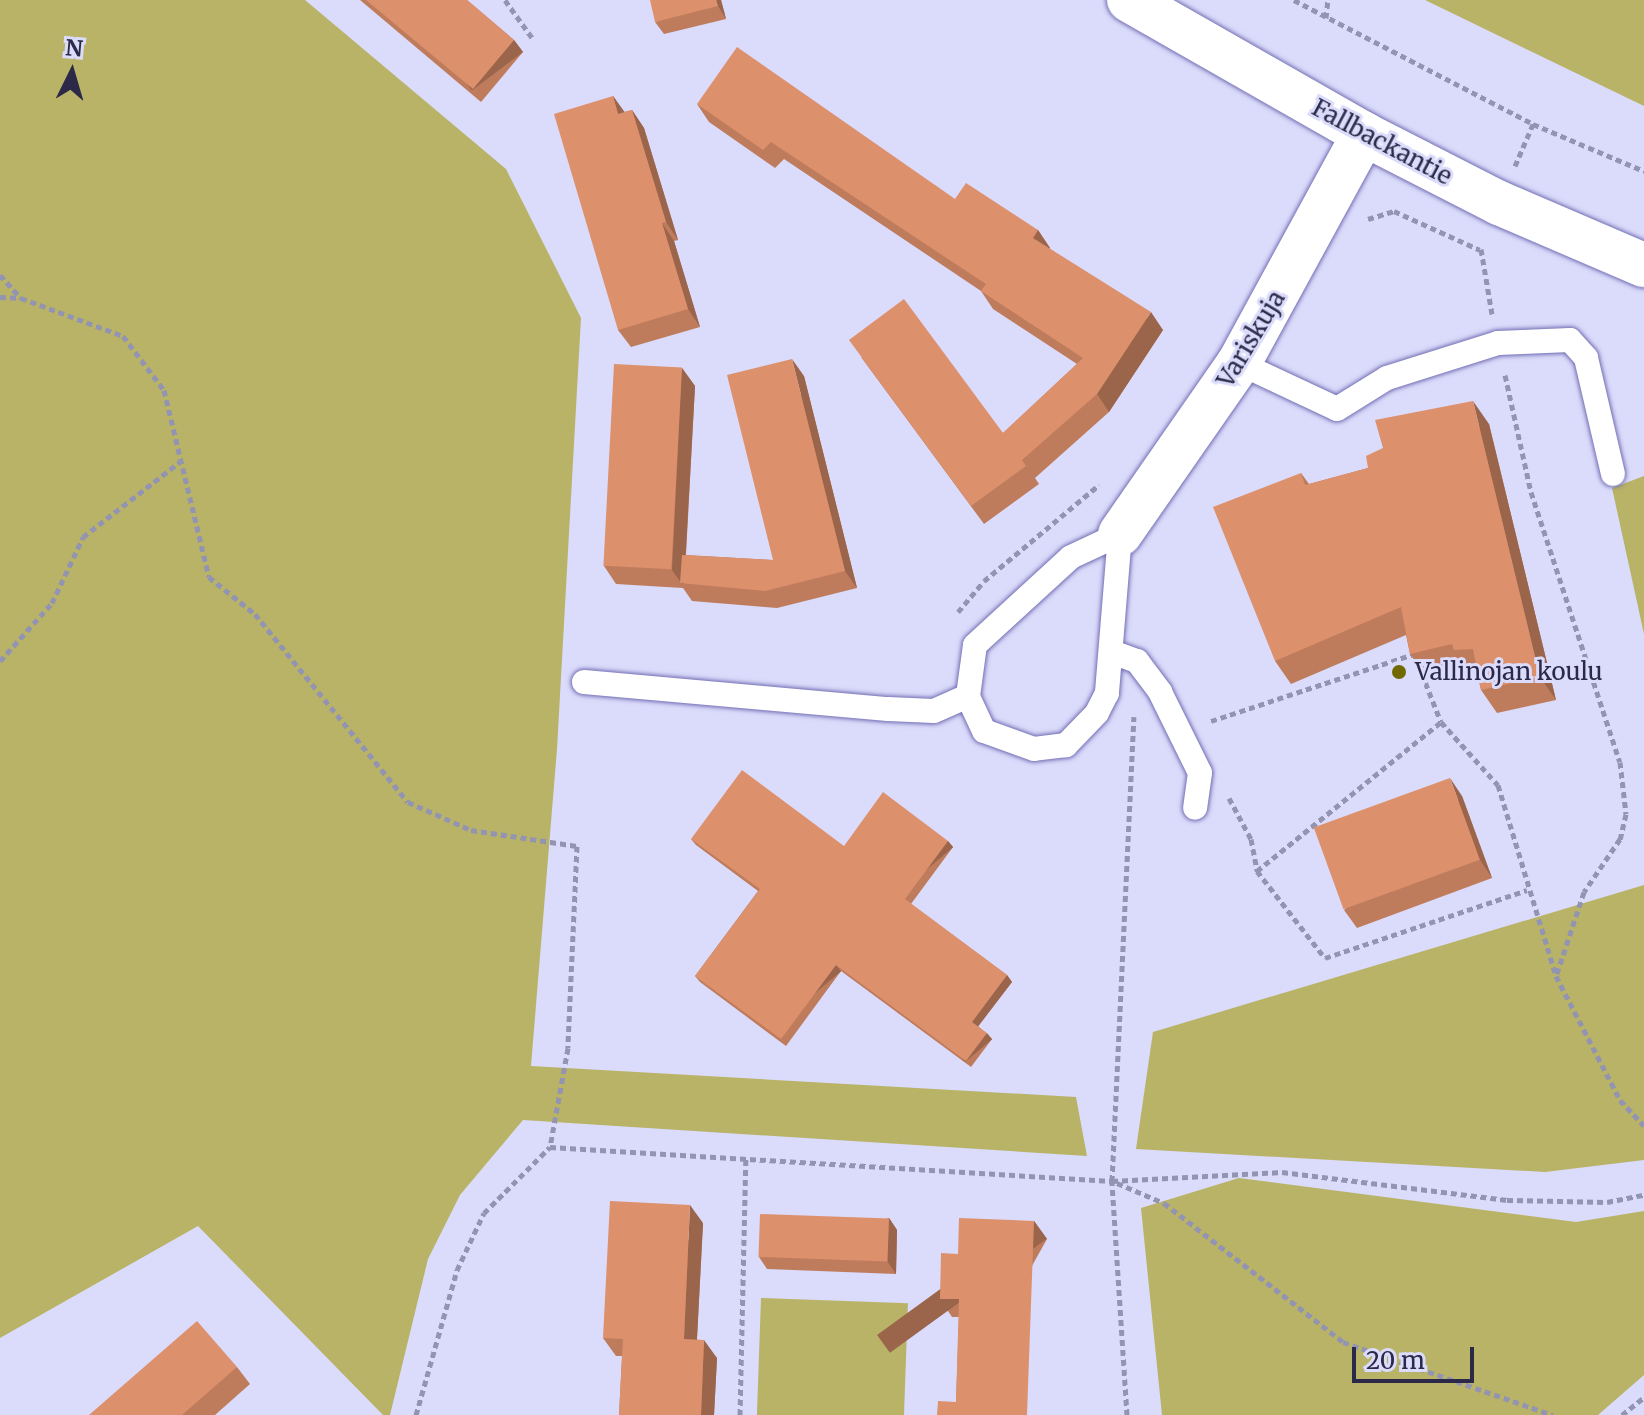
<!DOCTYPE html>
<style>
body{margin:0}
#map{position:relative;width:1644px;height:1415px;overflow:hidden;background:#dbdbfb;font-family:Merriweather,serif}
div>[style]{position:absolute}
.green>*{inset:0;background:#b8b366;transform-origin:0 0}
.path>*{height:5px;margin-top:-2.5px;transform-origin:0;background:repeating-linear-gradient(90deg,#9393b2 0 6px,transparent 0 10px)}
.roads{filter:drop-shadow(0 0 2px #726eb4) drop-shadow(0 0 2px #726eb4)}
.service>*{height:24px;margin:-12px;padding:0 12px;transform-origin:12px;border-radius:12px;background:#fff}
.minor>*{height:44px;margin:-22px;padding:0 22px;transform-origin:22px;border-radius:22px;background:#fff}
.tertiary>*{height:44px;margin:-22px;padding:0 22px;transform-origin:22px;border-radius:22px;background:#fff}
.wall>*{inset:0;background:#be7c5d}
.shaded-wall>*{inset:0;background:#9b654c;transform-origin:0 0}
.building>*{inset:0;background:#dd906c;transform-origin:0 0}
.dots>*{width:22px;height:22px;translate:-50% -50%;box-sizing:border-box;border:4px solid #dbdbfb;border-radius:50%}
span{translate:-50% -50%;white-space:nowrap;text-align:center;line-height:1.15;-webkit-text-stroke:6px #dbdbfb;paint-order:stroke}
.street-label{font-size:24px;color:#2b2947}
.poi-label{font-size:24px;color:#2b2947}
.left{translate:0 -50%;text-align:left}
.north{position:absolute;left:32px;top:32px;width:80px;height:80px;-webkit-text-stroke:6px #dbdbfb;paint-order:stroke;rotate:5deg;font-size:22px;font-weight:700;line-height:32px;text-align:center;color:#2b2947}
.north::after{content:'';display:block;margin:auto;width:28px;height:36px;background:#2b2947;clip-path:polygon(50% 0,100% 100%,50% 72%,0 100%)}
.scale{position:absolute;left:1352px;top:1347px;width:122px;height:36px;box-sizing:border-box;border:4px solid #2b2947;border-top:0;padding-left:10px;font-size:24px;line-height:28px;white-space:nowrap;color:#2b2947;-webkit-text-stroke:6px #dbdbfb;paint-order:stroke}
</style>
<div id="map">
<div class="green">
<div style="clip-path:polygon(0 0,305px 0,506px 169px,581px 318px,557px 749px,531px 1066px,1076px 1097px,1087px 1156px,523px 1120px,460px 1195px,428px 1259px,390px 1415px,383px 1415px,198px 1226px,0 1338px)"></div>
<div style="clip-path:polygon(1425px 0,1644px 0,1644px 106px)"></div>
<div style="clip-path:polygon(1644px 476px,1644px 634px,1612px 488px)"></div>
<div style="clip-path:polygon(1644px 885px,1644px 1160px,1545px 1172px,1136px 1149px,1153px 1032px)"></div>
<div style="clip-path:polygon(1239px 1178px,1576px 1222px,1644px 1211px,1644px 1375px,1598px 1415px,1162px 1415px,1141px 1208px)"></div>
<div style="left:761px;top:1298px;width:147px;height:117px;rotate:2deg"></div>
</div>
<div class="path">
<div style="left:505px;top:0;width:48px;rotate:54.3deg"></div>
<div style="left:1294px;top:0;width:269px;rotate:27.4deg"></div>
<div style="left:1533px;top:124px;width:121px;rotate:22.9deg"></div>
<div style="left:1326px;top:18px;width:18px;rotate:-84deg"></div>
<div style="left:1515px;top:166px;width:46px;rotate:-66.8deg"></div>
<div style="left:1368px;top:219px;width:27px;rotate:-17deg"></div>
<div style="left:1394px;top:211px;width:94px;rotate:24.4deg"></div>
<div style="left:1481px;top:249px;width:66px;rotate:80.4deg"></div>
<div style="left:0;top:275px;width:31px;rotate:48deg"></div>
<div style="left:0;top:297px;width:21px;rotate:3deg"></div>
<div style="left:21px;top:298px;width:109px;rotate:20.4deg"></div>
<div style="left:123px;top:336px;width:68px;rotate:52.8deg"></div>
<div style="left:164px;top:390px;width:192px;rotate:76.5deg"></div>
<div style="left:209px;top:577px;width:59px;rotate:38.8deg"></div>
<div style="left:255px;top:614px;width:242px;rotate:50.9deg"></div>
<div style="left:408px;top:802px;width:69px;rotate:24deg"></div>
<div style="left:471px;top:830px;width:107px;rotate:8.6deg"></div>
<div style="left:577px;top:846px;width:202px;rotate:92.6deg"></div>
<div style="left:568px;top:1048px;width:101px;rotate:100.3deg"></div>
<div style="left:1505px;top:375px;width:120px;rotate:77.5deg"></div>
<div style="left:1531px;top:492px;width:284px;rotate:71.8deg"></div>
<div style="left:1620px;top:762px;width:52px;rotate:83.4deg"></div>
<div style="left:1626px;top:814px;width:26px;rotate:103deg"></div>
<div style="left:1620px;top:839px;width:64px;rotate:124.2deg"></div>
<div style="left:1584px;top:892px;width:89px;rotate:108.4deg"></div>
<div style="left:958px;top:612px;width:40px;rotate:-50deg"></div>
<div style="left:984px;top:581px;width:150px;rotate:-39.9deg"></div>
<div style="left:0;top:661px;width:78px;rotate:-48.1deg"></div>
<div style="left:52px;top:603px;width:73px;rotate:-64.8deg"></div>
<div style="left:83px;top:537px;width:124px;rotate:-37.8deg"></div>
<div style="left:1418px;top:664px;width:62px;rotate:68.4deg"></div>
<div style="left:1441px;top:722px;width:85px;rotate:47.9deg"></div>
<div style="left:1498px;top:785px;width:200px;rotate:73.1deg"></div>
<div style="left:1556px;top:976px;width:140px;rotate:62.7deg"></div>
<div style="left:1620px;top:1100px;width:35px;rotate:47deg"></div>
<div style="left:1211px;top:721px;width:214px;rotate:-18.3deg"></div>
<div style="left:1229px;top:798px;width:47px;rotate:61.8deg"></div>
<div style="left:1251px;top:839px;width:33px;rotate:79deg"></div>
<div style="left:1257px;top:871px;width:110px;rotate:52deg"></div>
<div style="left:1325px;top:958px;width:213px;rotate:-18.6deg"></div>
<div style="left:1257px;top:871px;width:237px;rotate:-39deg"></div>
<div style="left:1117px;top:1183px;width:51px;rotate:23.1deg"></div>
<div style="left:1164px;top:1203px;width:227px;rotate:37.8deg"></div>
<div style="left:1343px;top:1342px;width:222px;rotate:19.2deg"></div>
<div style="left:416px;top:1415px;width:151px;rotate:-74.2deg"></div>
<div style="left:457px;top:1270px;width:63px;rotate:-64.7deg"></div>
<div style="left:484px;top:1213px;width:93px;rotate:-45deg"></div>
<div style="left:550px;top:1147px;width:563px;rotate:3.46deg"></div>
<div style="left:1112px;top:1181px;width:170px;rotate:-3deg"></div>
<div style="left:1282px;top:1172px;width:227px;rotate:7.1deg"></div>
<div style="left:1507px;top:1200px;width:100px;rotate:1.1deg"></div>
<div style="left:1607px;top:1202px;width:38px;rotate:-11deg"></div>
<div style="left:740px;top:1415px;width:259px;rotate:-88.7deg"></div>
<div style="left:1127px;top:1415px;width:234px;rotate:-93.7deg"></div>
<div style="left:1112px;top:1181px;width:465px;rotate:-87.3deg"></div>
<div style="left:1622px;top:1415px;width:28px;rotate:-39deg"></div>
</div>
<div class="roads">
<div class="service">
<div style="left:1239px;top:363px;width:108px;rotate:25.1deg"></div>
<div style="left:1337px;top:409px;width:59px;rotate:-31.8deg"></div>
<div style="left:1387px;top:378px;width:116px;rotate:-17.5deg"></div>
<div style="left:1498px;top:343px;width:72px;rotate:-2.4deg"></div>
<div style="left:1570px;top:340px;width:24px;rotate:48deg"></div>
<div style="left:1586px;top:358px;width:119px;rotate:76.9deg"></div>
<div style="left:1120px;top:534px;width:160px;rotate:94.7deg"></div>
<div style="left:1107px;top:693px;width:22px;rotate:117deg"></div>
<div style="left:1097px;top:713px;width:45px;rotate:134.1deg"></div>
<div style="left:1066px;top:745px;width:32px;rotate:173deg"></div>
<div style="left:1034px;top:749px;width:53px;rotate:-160.2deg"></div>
<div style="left:984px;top:731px;width:38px;rotate:-115deg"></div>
<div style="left:968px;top:696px;width:51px;rotate:-82.2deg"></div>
<div style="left:975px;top:645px;width:130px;rotate:-42.5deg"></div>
<div style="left:1071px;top:557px;width:54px;rotate:-25.1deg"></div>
<div style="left:1112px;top:652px;width:27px;rotate:20deg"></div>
<div style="left:1137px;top:661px;width:39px;rotate:53deg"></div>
<div style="left:1160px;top:692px;width:90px;rotate:63.7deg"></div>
<div style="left:1200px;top:773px;width:35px;rotate:98deg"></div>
<div style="left:584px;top:682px;width:305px;rotate:5.1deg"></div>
<div style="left:888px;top:709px;width:46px;rotate:2.5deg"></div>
<div style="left:934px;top:711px;width:37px;rotate:-24deg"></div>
</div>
<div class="minor">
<div style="left:1120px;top:534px;width:208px;rotate:-55.2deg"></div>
<div style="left:1239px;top:363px;width:261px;rotate:-61.4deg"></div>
</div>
<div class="tertiary">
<div style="left:1129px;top:0;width:271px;rotate:29.7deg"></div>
<div style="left:1364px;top:134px;width:152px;rotate:27.1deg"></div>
<div style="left:1499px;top:203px;width:158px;rotate:23.2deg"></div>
</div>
</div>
<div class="wall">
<div style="clip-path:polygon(360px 0,467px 0,514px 40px,523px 52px,481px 102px)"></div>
<div style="clip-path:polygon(721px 0,726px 19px,664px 34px,655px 22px)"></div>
<div style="clip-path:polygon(613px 96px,624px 112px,632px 110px,644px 128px,678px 240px,674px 241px,700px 327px,631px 347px,618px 330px)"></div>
<div style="clip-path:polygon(697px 104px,1038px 230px,1050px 248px,1050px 249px,1163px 330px,1109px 412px,1035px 478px,1039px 484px,984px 524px,861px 357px,1003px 433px,1077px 364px,993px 309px,981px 291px,784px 159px,775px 168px,709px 122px)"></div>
<div style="clip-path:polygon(682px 368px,695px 386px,686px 555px,773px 560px,804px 376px,857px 588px,777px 608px,692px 601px,683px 588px,616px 584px,604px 566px)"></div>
<div style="clip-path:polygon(1489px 424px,1556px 700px,1497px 713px,1481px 690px,1477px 673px,1470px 673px,1466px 668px,1426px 677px,1410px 654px,1406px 635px,1291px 684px,1275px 661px,1301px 473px,1309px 484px,1368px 468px)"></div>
<div style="clip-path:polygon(1462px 796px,1492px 878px,1357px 928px,1344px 910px)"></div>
<div style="clip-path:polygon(691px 839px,844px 846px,948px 841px,953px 847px,911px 904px,1007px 975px,1012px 982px,978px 1026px,992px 1039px,971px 1067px,841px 971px,786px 1046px,700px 982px,695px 976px,758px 891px,696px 845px)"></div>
<div style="clip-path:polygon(889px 1218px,897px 1230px,896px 1274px,767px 1269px,759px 1257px)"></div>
<div style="clip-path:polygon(1034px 1221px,1047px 1239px,956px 1402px,959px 1317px,952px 1317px,940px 1299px,958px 1254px)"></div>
<div style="clip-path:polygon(703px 1223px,697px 1339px,717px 1358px,714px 1415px,619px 1415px,622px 1356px,616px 1356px,603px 1338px)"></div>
<div style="clip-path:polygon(237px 1367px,250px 1384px,215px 1415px,89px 1415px)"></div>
</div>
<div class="shaded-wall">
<div style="clip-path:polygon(716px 0,721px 0,726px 19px,718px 6px)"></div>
<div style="left:514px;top:40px;width:15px;height:64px;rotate:53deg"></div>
<div style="clip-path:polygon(613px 96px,626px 114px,618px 114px)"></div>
<div style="clip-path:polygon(632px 110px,644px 128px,678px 240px,666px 222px)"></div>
<div style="clip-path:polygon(662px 223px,674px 241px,700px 327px,688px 309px)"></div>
<div style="clip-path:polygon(1038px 230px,1050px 248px,1045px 256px,1033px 238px)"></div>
<div style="clip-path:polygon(1151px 312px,1163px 330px,1109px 412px,1097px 394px)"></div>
<div style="clip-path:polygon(792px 359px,804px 376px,857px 588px,845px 571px)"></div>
<div style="clip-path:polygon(682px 368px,695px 386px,684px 584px,681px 583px,672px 570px)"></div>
<div style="clip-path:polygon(1473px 401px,1489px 424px,1556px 700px,1540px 677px)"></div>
<div style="clip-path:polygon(1450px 778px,1462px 796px,1492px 878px,1480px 860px)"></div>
<div style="left:948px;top:841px;width:8px;height:72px;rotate:50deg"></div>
<div style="left:836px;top:965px;width:8px;height:92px;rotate:50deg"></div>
<div style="clip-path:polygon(1007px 975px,1012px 982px,977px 1028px,972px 1022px)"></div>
<div style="left:987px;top:1033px;width:8px;height:35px;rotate:50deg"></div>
<div style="clip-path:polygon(690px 1205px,703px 1223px,696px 1357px,684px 1339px)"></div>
<div style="clip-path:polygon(889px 1218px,897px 1230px,896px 1274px,887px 1261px)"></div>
<div style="left:1034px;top:1221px;width:22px;height:194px;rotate:54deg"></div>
<div style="clip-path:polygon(704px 1340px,717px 1358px,714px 1415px,701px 1415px)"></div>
</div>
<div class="building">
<div style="clip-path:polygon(366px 0,467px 0,514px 40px,473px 89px)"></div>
<div style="clip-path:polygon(650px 0,716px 0,718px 6px,655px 22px)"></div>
<div style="clip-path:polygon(737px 47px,955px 199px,966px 183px,1038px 230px,1033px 238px,1151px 312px,1097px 394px,1022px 460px,1026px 466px,971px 506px,849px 340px,904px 299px,1003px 433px,1083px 358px,981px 291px,986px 284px,771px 142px,763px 150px,697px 104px)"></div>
<div style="clip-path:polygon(613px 96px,618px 114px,632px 110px,666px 222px,662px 223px,688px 309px,618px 330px,554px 114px)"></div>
<div style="clip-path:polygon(792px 359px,845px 571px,765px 591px,680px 583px,682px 555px,773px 560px,727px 375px)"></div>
<div style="left:614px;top:364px;width:68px;height:202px;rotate:3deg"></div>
<div style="clip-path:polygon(1473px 401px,1540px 677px,1481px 690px,1473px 649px,1454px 650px,1452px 644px,1410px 654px,1401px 607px,1275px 661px,1213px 507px,1301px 473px,1305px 485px,1368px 468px,1366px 456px,1383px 448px,1375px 420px)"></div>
<div style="clip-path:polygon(742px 770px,844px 846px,883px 792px,948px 841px,905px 899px,1007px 975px,972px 1022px,987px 1033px,966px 1061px,836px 965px,781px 1039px,695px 976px,760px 889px,691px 839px)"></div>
<div style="left:1450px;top:778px;width:87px;height:145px;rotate:70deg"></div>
<div style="clip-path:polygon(610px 1201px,690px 1205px,684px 1339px,704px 1340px,701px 1415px,619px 1415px,623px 1339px,603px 1338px)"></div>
<div style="left:760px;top:1214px;width:129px;height:43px;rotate:2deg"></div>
<div style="clip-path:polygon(959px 1218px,1034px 1221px,1027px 1415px,937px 1415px,938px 1401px,956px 1402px,959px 1299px,940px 1299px,941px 1253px,958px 1254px)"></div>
<div style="clip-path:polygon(197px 1321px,237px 1367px,182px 1415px,89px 1415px)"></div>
</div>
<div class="dots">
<div style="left:1399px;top:672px;background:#706900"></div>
</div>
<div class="street-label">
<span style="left:1382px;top:142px;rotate:28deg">Fallbackantie</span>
<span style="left:1251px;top:339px;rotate:-59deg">Variskuja</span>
</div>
<div class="poi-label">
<span class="left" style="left:1415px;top:672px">Vallinojan koulu</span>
</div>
<div class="north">N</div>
<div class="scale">20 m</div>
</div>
